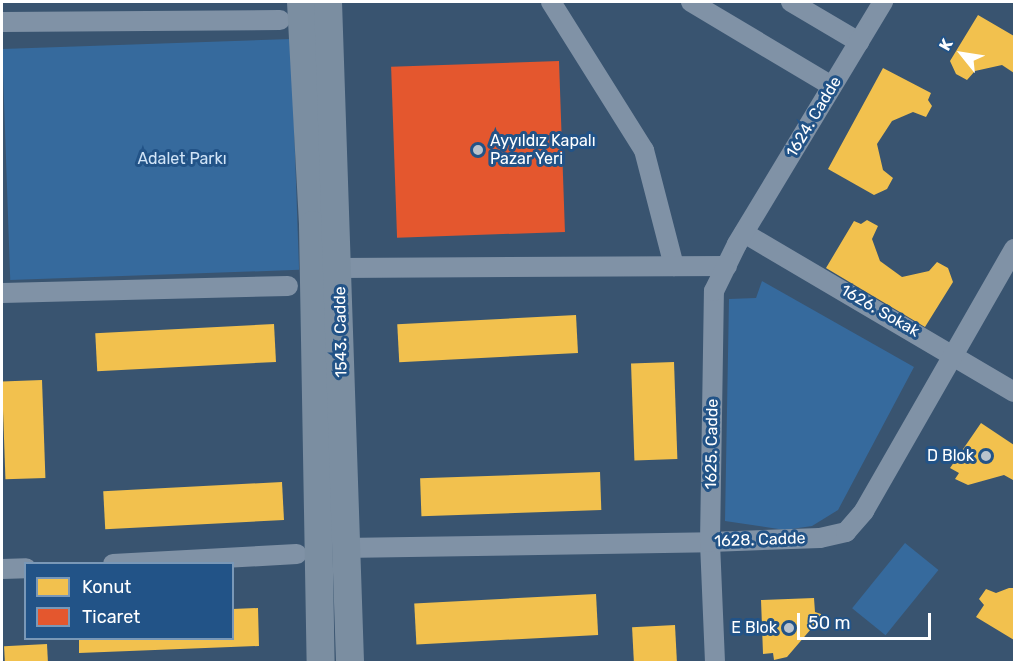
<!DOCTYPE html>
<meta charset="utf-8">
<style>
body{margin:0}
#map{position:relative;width:1016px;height:664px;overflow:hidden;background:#395470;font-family:Rubik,sans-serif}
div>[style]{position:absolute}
.green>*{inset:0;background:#366a9d;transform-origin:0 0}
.homes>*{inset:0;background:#f2c14e;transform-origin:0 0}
.shops>*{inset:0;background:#e4572e;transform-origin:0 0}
.street>*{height:20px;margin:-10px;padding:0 10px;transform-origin:10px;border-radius:10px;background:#8092a6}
.secondary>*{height:28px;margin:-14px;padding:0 14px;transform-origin:14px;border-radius:14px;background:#7b8ea1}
.dots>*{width:16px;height:16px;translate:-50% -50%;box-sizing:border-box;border:3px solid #225387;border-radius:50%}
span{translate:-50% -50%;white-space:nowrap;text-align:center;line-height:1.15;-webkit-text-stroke:6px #225387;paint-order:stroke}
.street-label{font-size:16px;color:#fff}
.poi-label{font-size:16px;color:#fff}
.left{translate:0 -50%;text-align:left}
.right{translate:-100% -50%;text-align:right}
.park-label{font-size:16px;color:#d1e4f7}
.frame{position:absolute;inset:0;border:3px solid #fff;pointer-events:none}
.legend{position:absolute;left:24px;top:562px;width:210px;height:78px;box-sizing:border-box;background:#225387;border:2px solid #7a98b7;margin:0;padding:8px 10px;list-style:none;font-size:18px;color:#fff}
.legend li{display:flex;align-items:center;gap:12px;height:30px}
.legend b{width:30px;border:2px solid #7a98b7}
.north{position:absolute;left:932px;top:24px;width:60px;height:60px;-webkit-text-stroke:4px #225387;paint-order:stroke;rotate:300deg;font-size:16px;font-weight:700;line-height:24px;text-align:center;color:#fff}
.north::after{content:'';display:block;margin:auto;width:21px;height:27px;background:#fff;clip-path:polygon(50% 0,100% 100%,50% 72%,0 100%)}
.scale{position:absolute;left:797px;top:613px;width:134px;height:27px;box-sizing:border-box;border:3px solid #fff;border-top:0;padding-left:8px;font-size:18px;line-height:21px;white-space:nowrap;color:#fff;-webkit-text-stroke:4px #225387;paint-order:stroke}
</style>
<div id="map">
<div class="green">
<div style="left:291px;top:39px;width:231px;height:289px;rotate:88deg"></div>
<div style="clip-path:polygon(762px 281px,914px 367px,838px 510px,812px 526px,785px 530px,725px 521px,729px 299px,756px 298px)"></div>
<div style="left:905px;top:543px;width:43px;height:84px;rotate:39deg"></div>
</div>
<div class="homes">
<div style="clip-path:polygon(978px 15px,1014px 36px,1014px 73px,1002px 65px,975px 71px,967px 80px,956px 74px,950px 61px)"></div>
<div style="clip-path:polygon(883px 68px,931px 93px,928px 100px,932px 106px,926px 117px,913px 112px,892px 121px,877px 144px,883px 170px,893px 178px,887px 189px,874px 195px,828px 169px)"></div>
<div style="clip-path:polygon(867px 220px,878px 226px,872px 239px,880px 261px,902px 277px,929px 271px,937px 262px,948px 268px,953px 282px,925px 327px,826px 268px,854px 221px,861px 224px)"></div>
<div style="left:576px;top:315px;width:38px;height:179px;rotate:87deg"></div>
<div style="left:274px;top:324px;width:38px;height:179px;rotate:87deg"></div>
<div style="left:674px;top:362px;width:97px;height:43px;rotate:88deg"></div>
<div style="left:42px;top:380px;width:98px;height:40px;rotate:88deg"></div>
<div style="clip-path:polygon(981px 423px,1014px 445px,1013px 480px,1004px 475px,968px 485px,955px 479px,959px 473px,950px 468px)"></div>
<div style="left:600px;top:472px;width:38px;height:180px;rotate:88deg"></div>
<div style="left:282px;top:482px;width:38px;height:179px;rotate:87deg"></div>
<div style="clip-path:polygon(1009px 588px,1014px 588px,1014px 640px,976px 617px,984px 605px,979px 599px,986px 589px,996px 593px)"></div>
<div style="left:596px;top:594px;width:41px;height:182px;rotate:87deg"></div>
<div style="clip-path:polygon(814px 598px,815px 612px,821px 614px,821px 627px,811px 629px,787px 657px,774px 660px,773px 653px,763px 654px,761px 600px)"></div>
<div style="clip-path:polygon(258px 608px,259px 646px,79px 653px,79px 638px,232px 638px,232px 609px)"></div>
<div style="left:675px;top:625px;width:37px;height:43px;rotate:87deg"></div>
<div style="left:47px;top:644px;width:18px;height:43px;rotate:87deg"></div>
</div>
<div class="shops">
<div style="left:559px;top:61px;width:171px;height:168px;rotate:88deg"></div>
</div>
<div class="street">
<div style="left:551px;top:2px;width:175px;rotate:57.9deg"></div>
<div style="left:644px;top:150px;width:120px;rotate:75.5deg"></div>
<div style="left:691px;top:2px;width:164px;rotate:30.8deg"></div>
<div style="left:791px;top:2px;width:79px;rotate:30.5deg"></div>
<div style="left:2px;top:22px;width:278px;rotate:-0.4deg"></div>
<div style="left:744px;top:233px;width:313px;rotate:30.5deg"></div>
<div style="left:339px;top:268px;width:388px;rotate:-0.3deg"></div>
<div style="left:2px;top:293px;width:286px;rotate:-1.4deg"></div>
<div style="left:343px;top:548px;width:367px;rotate:-0.9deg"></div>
<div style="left:710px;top:542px;width:110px;rotate:-2.1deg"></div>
<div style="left:820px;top:538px;width:27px;rotate:-13deg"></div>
<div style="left:846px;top:532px;width:28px;rotate:-49deg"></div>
<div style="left:864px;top:511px;width:302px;rotate:-60.2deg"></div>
<div style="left:113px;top:564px;width:184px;rotate:-3.1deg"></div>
<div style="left:2px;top:569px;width:24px;rotate:-2deg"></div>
<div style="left:715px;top:662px;width:120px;rotate:-92.4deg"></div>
<div style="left:710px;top:542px;width:251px;rotate:-89.1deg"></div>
<div style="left:714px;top:291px;width:52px;rotate:-63.9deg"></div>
<div style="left:737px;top:244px;width:283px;rotate:-58.9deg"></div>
</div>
<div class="secondary">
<div style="left:301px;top:2px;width:223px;rotate:86.9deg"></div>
<div style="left:313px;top:225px;width:437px;rotate:89deg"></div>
<div style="left:328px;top:2px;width:660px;rotate:88.09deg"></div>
</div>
<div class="dots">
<div style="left:478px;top:150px;background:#bac3cd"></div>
<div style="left:986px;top:456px;background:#bac3cd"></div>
<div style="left:789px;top:628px;background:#bac3cd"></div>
</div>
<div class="street-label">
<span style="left:814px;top:117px;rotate:-59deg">1624. Cadde</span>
<span style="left:880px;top:311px;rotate:30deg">1626. Sokak</span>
<span style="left:341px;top:332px;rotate:-91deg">1543. Cadde</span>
<span style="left:712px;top:444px;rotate:-89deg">1625. Cadde</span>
<span style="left:760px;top:540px;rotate:-2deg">1628. Cadde</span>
</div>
<div class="poi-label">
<span class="left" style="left:490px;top:150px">Ayyıldız Kapalı<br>Pazar Yeri</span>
<span class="right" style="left:974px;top:456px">D Blok</span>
<span class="right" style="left:777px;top:628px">E Blok</span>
</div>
<div class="park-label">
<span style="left:182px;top:159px">Adalet Parkı</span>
</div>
<div class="frame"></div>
<ul class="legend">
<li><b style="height:16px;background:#f2c14e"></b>Konut</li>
<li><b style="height:16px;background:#e4572e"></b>Ticaret</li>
</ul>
<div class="north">K</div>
<div class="scale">50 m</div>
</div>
